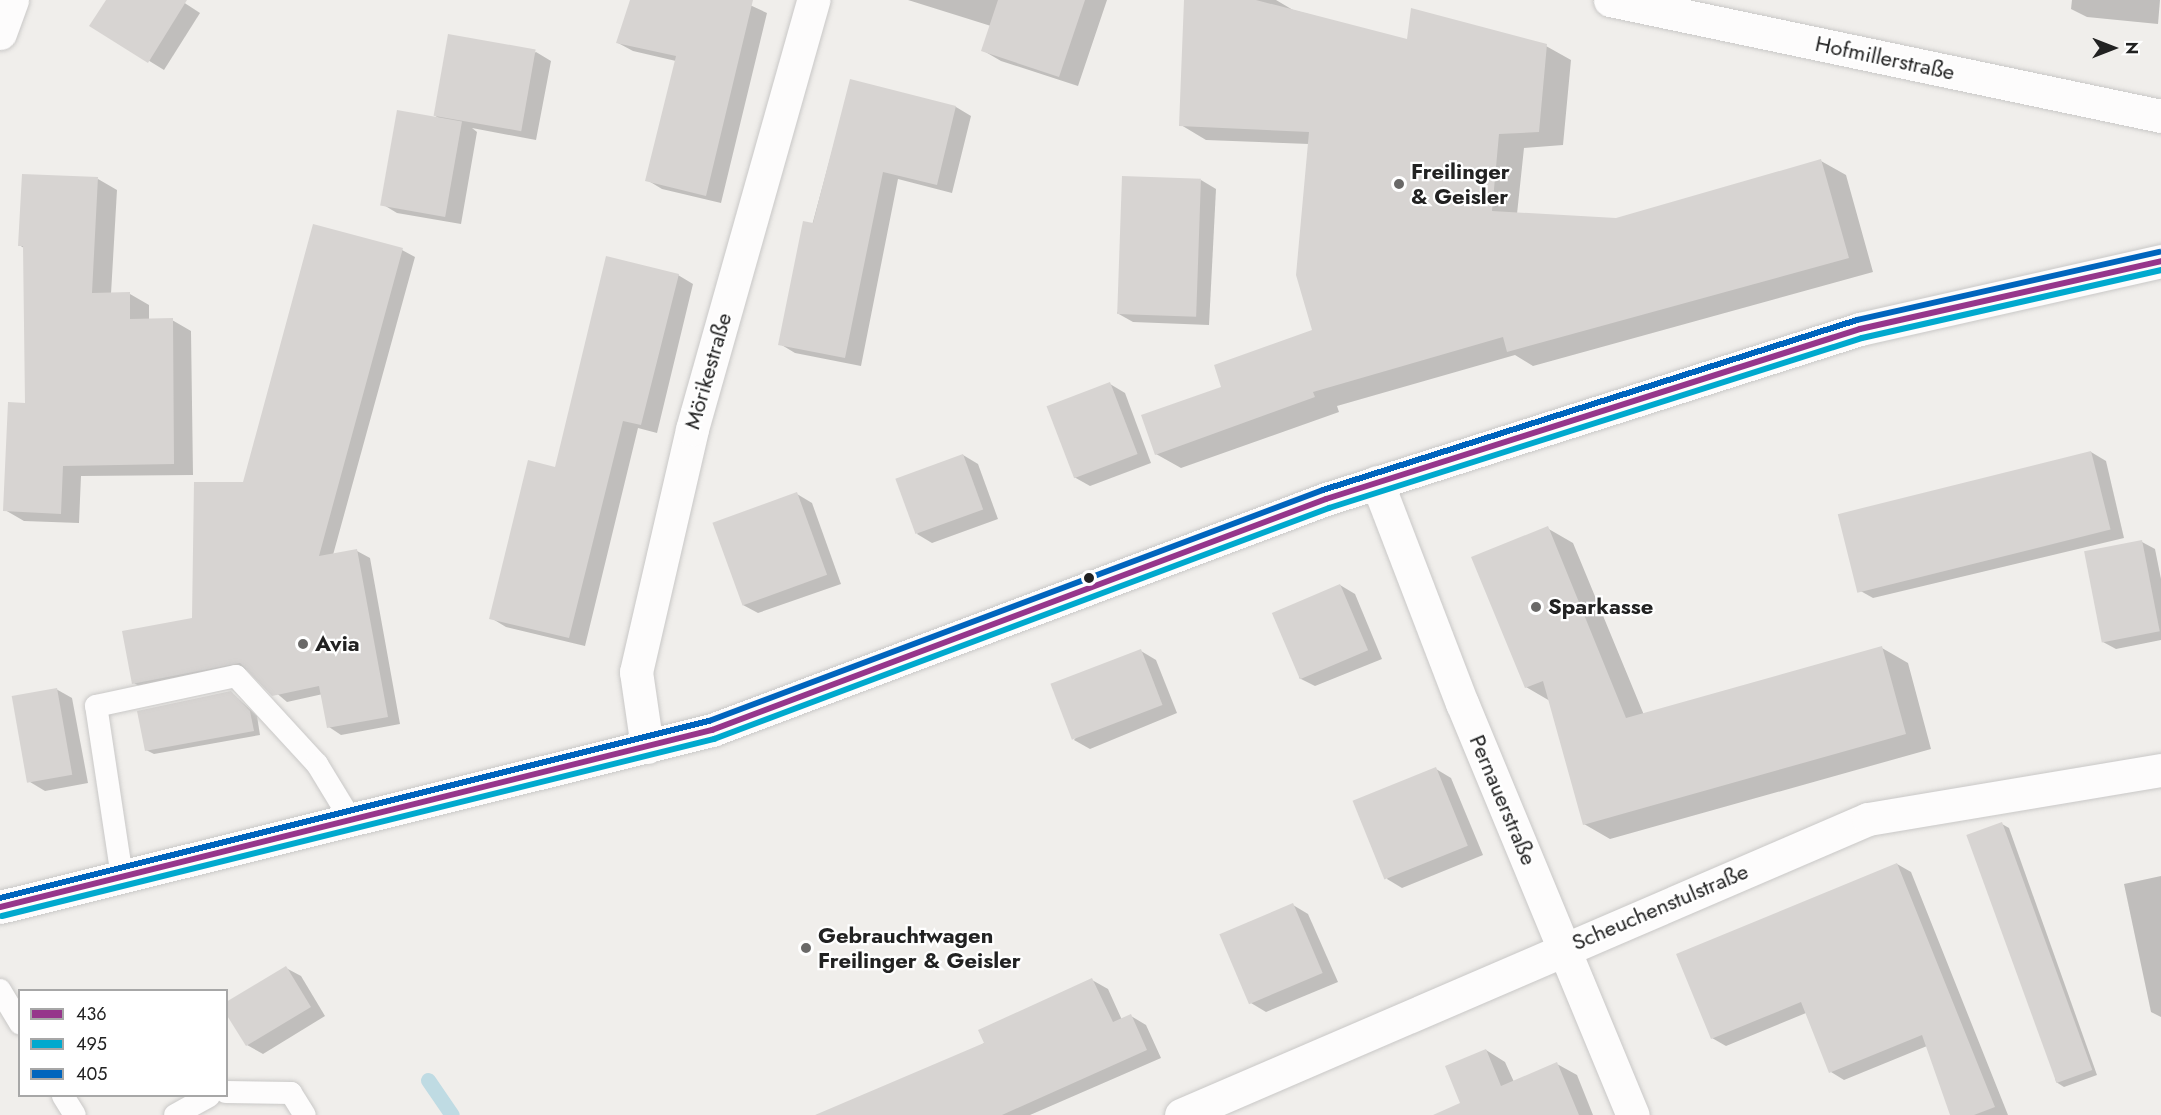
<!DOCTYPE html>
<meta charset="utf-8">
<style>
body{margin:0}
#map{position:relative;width:2161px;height:1115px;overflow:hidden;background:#f0eeeb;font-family:Jost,sans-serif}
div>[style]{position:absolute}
.shadow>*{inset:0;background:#0003}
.stream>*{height:15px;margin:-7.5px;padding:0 7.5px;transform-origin:7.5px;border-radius:7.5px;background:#bfdbe3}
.building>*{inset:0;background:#d7d4d2;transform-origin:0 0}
.roads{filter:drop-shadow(0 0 2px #c9c8c7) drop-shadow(0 0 2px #c9c8c7)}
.service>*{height:22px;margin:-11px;padding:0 11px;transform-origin:11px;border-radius:11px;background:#fdfcfc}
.minor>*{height:33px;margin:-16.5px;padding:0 16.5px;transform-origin:16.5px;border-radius:16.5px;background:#fdfcfc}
.tertiary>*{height:33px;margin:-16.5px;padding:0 16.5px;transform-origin:16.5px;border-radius:16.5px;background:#fdfcfc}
.bus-1>*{height:6px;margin:-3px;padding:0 3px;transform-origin:3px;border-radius:3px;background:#96368b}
.bus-2>*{height:6px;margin:-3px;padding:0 3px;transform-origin:3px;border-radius:3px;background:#00a9ce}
.bus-3>*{height:6px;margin:-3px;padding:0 3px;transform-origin:3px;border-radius:3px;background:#0065bd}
.dots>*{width:16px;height:16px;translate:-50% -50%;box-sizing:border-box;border:3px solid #fff;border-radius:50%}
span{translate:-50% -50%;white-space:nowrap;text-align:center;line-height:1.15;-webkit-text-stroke:4.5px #fff;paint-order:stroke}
.street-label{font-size:22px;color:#222}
.poi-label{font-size:22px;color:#222;font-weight:700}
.left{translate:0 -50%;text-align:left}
.legend{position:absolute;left:18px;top:989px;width:210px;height:108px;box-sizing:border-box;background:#fff;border:2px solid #a7a7a7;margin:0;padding:8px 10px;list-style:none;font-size:18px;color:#222}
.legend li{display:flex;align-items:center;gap:12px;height:30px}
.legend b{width:30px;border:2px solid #a7a7a7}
.north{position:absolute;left:2083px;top:18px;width:60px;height:60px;-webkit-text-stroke:4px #fff;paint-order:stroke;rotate:90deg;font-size:16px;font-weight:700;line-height:24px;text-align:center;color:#222}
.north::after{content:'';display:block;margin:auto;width:21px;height:27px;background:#222;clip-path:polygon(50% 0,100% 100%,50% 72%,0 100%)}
</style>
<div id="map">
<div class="shadow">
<div style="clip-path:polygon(107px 0,180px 0,200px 13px,164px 70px,91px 25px)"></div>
<div style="clip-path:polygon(632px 0,739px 0,767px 13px,721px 203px,662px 189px,647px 180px,676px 61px,633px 51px,618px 43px)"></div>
<div style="clip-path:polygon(908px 0,1107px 0,1078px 86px,1001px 61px,982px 50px,991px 26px)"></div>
<div style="clip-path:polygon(1186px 0,1276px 0,1293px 10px,1409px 41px,1546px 46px,1571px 60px,1563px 145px,1524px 148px,1517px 214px,1616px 219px,1821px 161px,1846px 175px,1873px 272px,1533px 366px,1515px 355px,1337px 406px,1339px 412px,1181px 468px,1156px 454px,1223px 387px,1314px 331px,1309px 144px,1206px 140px,1181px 125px)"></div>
<div style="clip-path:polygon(2072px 0,2160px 0,2158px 24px,2087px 17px,2071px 9px)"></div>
<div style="clip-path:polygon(536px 52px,551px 61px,536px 140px,472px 128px,477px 132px,461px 224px,397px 213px,382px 204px,440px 119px,434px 115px)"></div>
<div style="clip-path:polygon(851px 81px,956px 107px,971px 116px,952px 193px,898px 179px,861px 366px,795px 353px,780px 344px)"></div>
<div style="clip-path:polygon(98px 179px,117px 190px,111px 294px,130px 294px,149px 305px,149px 320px,172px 320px,191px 331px,193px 475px,81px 476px,79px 523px,24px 521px,5px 510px,27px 404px,24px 248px,19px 245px)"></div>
<div style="clip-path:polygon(1201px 180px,1216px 189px,1209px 325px,1133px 322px,1117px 313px)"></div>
<div style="clip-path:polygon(402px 250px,415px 257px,333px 555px,357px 551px,370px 558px,400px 724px,341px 735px,329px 727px,323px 694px,287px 702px,248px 669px,147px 691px,134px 683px,194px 619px,244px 483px)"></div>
<div style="clip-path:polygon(678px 275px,693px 284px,657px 433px,638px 428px,585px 646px,506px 627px,491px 618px,556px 468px)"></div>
<div style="clip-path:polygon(1110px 384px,1125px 393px,1151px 463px,1090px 486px,1074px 477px)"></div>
<div style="clip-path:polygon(2091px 452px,2106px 461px,2124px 538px,1873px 598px,1857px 589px)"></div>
<div style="clip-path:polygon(963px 455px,978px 464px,998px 519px,932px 543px,917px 534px)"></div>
<div style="clip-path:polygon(797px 494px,812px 503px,841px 584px,758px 613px,743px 605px)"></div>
<div style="clip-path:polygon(1547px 528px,1573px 543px,1644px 715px,1882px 648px,1908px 663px,1931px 749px,1610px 839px,1584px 824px,1550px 701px,1526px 687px)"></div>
<div style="clip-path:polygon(2142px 542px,2155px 549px,2161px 579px,2161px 640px,2116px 649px,2103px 642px)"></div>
<div style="clip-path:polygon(1340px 585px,1355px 594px,1382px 659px,1315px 686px,1299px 678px)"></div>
<div style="clip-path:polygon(1141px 651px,1156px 660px,1177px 713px,1090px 749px,1074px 740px)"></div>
<div style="clip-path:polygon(56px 689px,72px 698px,88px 783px,45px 791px,30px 782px)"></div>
<div style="clip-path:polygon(231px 692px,257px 716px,260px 735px,154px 754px,146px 750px)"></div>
<div style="clip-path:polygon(1436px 769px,1451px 778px,1483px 855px,1402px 888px,1387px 879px)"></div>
<div style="clip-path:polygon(2002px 824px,2009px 828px,2097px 1075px,2064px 1087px,2056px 1082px)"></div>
<div style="clip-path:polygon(1897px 864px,1911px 872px,2008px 1115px,1951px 1115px,1927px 1046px,1844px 1080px,1831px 1072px,1806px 1013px,1726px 1046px,1712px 1038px)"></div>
<div style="clip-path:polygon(2161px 876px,2161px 1017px,2151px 1012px,2124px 884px)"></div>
<div style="clip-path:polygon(1293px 905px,1308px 914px,1338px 982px,1266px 1012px,1251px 1003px)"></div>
<div style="clip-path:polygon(286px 968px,301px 976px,325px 1016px,263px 1054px,247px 1045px)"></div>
<div style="clip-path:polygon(1092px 980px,1108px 989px,1122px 1020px,1131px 1016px,1146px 1025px,1161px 1058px,1030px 1115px,861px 1115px)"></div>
<div style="clip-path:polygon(1486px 1050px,1505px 1062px,1514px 1082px,1557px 1064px,1577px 1075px,1593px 1115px,1467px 1115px)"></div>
</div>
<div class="stream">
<div style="left:428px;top:1080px;width:42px;rotate:55.6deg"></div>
</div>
<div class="building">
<div style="clip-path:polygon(106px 0,187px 0,148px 63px,89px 26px)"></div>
<div style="clip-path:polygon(630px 0,753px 0,706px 196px,645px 181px,676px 56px,616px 43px)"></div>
<div style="clip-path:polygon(998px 0,1085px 0,1059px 77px,981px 51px)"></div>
<div style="clip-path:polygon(1184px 0,1256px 0,1407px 39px,1411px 8px,1547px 44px,1539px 132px,1499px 134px,1492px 211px,1616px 218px,1821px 159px,1849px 258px,1507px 352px,1503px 337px,1313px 392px,1315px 397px,1155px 455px,1141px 415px,1221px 387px,1214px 365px,1312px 330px,1296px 275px,1309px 132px,1179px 126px)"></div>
<div style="left:448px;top:34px;width:89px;height:83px;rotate:10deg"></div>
<div style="clip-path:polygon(850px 79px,956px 106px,937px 185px,883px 172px,845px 358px,778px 345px,803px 221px,813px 223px)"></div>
<div style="left:397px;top:110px;width:66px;height:97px;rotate:10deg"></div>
<div style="clip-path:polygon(22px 174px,98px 177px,92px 293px,130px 292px,130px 319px,173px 318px,174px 464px,63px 466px,61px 514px,3px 511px,8px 402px,25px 403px,23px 246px,18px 246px)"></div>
<div style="left:1122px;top:176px;width:79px;height:138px;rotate:2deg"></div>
<div style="clip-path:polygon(313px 224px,403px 248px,319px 556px,357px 549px,388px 717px,327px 728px,319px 686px,272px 696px,240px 663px,132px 684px,122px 631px,192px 618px,194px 482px,243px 482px)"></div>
<div style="clip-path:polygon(606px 256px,679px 274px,641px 425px,623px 421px,569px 638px,489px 619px,528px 460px,555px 467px)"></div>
<div style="left:1110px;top:382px;width:77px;height:68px;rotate:69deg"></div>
<div style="left:2091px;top:451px;width:81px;height:261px;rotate:76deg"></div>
<div style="left:963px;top:454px;width:59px;height:72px;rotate:70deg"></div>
<div style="left:797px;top:492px;width:88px;height:90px;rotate:70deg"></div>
<div style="clip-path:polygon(1548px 526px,1626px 718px,1882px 646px,1906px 734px,1583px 825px,1543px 681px,1525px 688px,1471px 557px)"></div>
<div style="left:2142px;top:540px;width:93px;height:59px;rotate:79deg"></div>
<div style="left:1340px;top:584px;width:72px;height:74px;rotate:67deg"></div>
<div style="left:1141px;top:649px;width:60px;height:97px;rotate:69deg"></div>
<div style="left:57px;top:688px;width:88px;height:46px;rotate:80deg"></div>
<div style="clip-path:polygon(231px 691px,250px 711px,254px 731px,145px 751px,137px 711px)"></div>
<div style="left:1436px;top:767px;width:85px;height:90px;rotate:68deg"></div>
<div style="left:2002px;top:822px;width:264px;height:38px;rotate:70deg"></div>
<div style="clip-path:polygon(1897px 863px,1995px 1107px,1974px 1115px,1950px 1115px,1922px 1035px,1829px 1073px,1801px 1002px,1711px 1039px,1676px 954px)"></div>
<div style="left:1293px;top:903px;width:76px;height:80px;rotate:67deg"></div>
<div style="clip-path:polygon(286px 966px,311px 1007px,246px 1046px,226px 1014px,226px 1002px)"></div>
<div style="clip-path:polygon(1092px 978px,1113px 1022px,1131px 1014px,1147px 1050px,1002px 1115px,815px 1115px,984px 1043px,978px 1030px)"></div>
<div style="clip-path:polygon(1486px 1049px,1501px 1086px,1557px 1062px,1579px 1115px,1433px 1115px,1460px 1103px,1445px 1066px)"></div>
</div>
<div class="roads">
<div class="service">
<div style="left:122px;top:877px;width:173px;rotate:-98.6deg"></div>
<div style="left:96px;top:706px;width:143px;rotate:-12.1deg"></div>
<div style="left:236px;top:676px;width:120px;rotate:47.4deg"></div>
<div style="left:317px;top:764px;width:66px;rotate:58.7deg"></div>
<div style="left:0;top:990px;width:39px;rotate:59deg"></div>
<div style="left:226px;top:1092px;width:65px;rotate:0.9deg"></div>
<div style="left:291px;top:1093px;width:26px;rotate:58deg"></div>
<div style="left:63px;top:1096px;width:22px;rotate:58deg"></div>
<div style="left:175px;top:1115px;width:39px;rotate:-29deg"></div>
</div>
<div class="minor">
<div style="left:1610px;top:0;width:563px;rotate:11.89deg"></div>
<div style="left:0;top:33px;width:35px;rotate:-70deg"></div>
<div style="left:1377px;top:482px;width:237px;rotate:69deg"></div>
<div style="left:1462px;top:703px;width:446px;rotate:67.5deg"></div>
<div style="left:647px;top:747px;width:76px;rotate:-98.3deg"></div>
<div style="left:636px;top:672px;width:249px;rotate:-77deg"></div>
<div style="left:692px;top:429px;width:446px;rotate:-74.2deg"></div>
<div style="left:1181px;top:1115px;width:748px;rotate:-23.31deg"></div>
<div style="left:1868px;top:819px;width:297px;rotate:-9.5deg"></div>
</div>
<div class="tertiary">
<div style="left:0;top:907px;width:734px;rotate:-13.96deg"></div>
<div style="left:712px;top:730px;width:656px;rotate:-20.62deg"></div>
<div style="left:1326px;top:499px;width:560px;rotate:-17.66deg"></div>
<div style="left:1860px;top:329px;width:309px;rotate:-12.7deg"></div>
</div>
</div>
<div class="bus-1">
<div style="left:0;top:907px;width:734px;rotate:-13.96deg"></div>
<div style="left:712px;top:730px;width:656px;rotate:-20.62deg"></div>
<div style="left:1326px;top:499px;width:560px;rotate:-17.66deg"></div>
<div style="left:1860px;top:329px;width:309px;rotate:-12.7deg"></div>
</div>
<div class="bus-2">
<div style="left:2px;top:916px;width:734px;rotate:-13.96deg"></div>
<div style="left:714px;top:739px;width:657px;rotate:-20.59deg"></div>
<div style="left:1329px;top:508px;width:559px;rotate:-17.69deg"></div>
<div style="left:1862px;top:338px;width:307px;rotate:-12.8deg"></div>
</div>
<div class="bus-3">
<div style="left:0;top:898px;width:731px;rotate:-14.02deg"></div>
<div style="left:709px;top:721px;width:656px;rotate:-20.62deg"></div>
<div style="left:1323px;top:490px;width:560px;rotate:-17.66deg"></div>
<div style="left:1857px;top:320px;width:310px;rotate:-12.7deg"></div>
</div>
<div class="dots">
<div style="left:1399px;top:184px;background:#6a6968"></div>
<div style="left:1089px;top:578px;background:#222"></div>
<div style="left:1536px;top:607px;background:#6a6968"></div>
<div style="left:303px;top:644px;background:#6a6968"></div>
<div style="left:806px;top:948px;background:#6a6968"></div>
</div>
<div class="street-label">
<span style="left:1885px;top:58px;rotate:12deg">Hofmillerstraße</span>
<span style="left:708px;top:371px;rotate:-74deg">Mörikestraße</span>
<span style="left:1503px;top:800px;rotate:67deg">Pernauerstraße</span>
<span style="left:1660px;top:907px;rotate:-23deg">Scheuchenstulstraße</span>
</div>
<div class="poi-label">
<span class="left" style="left:1411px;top:184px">Freilinger<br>&amp; Geisler</span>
<span class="left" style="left:1548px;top:607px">Sparkasse</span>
<span class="left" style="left:315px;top:644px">Avia</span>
<span class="left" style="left:818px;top:948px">Gebrauchtwagen<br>Freilinger &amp; Geisler</span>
</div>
<ul class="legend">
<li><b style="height:8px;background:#96368b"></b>436</li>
<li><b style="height:8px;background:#00a9ce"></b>495</li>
<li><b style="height:8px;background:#0065bd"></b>405</li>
</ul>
<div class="north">N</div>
</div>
